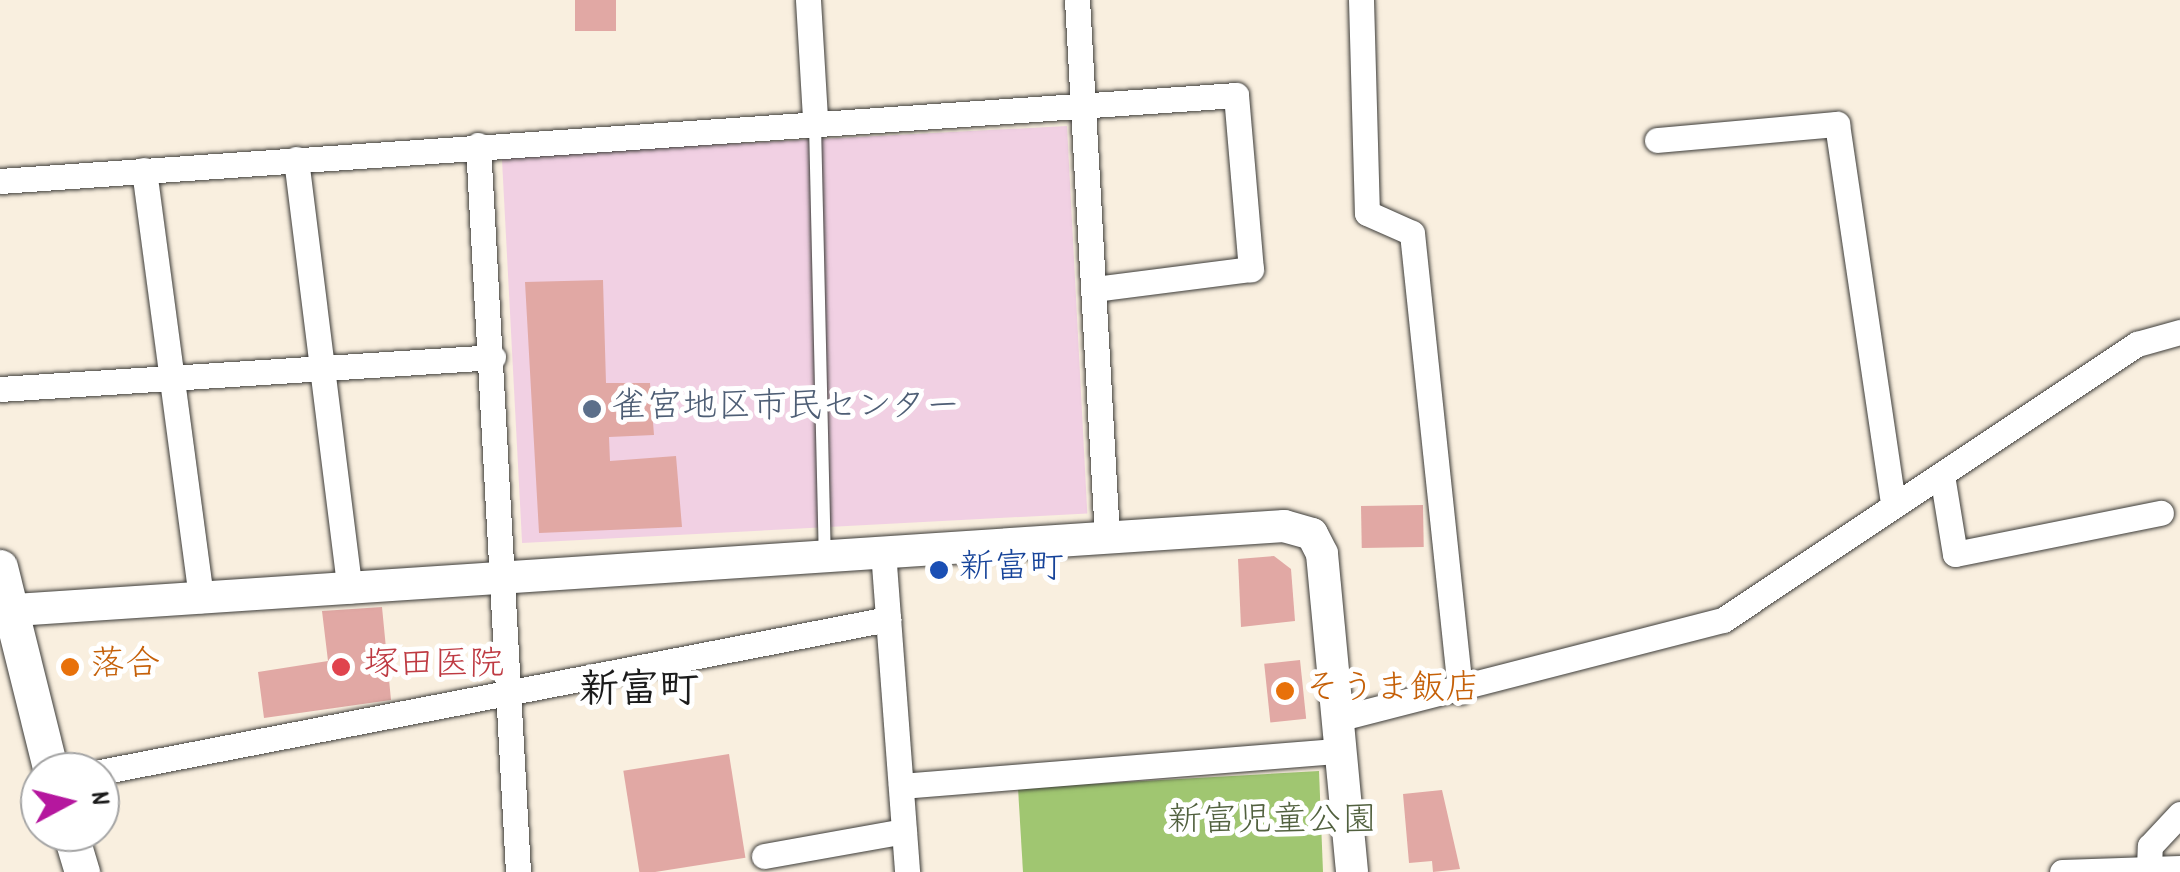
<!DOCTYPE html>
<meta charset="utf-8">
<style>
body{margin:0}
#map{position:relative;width:2180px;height:872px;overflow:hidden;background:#f9efdf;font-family:Dekko,"Klee One",sans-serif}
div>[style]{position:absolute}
.built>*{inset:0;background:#f1d0e3;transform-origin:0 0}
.green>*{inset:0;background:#a0c671}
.building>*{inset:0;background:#e1a8a4;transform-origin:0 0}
.roads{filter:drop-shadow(0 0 2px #3d3c39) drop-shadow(0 0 2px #3d3c39)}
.service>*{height:12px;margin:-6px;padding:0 6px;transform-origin:6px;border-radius:6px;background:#fff}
.minor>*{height:25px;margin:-12.5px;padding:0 12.5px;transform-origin:12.5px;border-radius:12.5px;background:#fff}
.tertiary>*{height:32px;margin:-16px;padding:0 16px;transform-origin:16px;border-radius:16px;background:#fff}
.secondary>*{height:35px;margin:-17.5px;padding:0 17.5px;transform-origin:17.5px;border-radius:17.5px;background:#fff}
.dots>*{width:28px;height:28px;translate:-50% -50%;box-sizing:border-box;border:5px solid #fff;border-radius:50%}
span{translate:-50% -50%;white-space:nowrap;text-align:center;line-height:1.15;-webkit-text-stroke:10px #fff;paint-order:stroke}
.service-label{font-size:35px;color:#4e5e75}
.left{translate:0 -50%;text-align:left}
.transit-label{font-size:35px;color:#164399}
.food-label{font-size:35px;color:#c56008}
.health-label{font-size:35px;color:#be3a42}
.park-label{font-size:35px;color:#51603e}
.quarter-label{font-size:40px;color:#1c1c1c;font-weight:700}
.north{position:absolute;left:20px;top:752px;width:100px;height:100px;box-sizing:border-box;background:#fff;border:2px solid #a4a4a4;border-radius:50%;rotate:83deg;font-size:28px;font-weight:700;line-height:40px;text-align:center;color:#1c1c1c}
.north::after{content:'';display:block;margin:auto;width:35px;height:45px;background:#b5179e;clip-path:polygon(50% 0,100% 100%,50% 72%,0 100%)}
</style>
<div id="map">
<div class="built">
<div style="left:1067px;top:126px;width:388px;height:566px;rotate:87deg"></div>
</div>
<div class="green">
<div style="clip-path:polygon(1319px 771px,1323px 872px,1023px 872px,1018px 788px)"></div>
</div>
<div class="building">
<div style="left:575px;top:0;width:41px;height:31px"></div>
<div style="clip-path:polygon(603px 280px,606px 383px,650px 383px,654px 435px,609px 437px,610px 461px,676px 456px,682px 527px,539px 533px,525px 282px)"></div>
<div style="left:1423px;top:505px;width:42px;height:62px;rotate:89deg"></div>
<div style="clip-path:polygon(1274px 556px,1291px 569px,1295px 621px,1241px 627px,1238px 559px)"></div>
<div style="clip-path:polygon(382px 607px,391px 700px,264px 718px,258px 672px,328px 661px,322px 611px)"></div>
<div style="left:1300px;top:660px;width:59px;height:36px;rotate:84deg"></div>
<div style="left:729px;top:754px;width:105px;height:107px;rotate:81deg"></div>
<div style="clip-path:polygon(1442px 790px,1460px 869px,1433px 872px,1432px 861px,1409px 863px,1403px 794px)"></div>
</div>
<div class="roads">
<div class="service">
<div style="left:815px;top:124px;width:430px;rotate:88.7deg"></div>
</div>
<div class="minor">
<div style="left:808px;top:0;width:119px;rotate:86.6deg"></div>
<div style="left:1077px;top:0;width:537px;rotate:86.8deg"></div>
<div style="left:1361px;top:0;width:213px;rotate:88.4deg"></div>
<div style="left:1367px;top:213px;width:49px;rotate:24deg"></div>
<div style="left:1412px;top:233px;width:461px;rotate:84deg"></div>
<div style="left:1657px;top:140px;width:181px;rotate:-5.1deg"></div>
<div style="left:1837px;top:124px;width:385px;rotate:81.6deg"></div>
<div style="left:478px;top:145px;width:728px;rotate:86.85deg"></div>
<div style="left:296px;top:159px;width:435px;rotate:82.9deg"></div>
<div style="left:144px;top:170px;width:434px;rotate:82.4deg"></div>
<div style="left:0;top:181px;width:1239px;rotate:-3.98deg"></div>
<div style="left:1236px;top:95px;width:175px;rotate:85.1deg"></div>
<div style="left:1251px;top:269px;width:158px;rotate:172.7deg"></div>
<div style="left:0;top:389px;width:494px;rotate:-3.7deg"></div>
<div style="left:1942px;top:475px;width:80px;rotate:80.7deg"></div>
<div style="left:1955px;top:554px;width:210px;rotate:-11.3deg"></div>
<div style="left:883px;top:551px;width:322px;rotate:85.7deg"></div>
<div style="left:1337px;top:719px;width:398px;rotate:-14.4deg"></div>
<div style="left:1723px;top:620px;width:498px;rotate:-33.7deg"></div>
<div style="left:2137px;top:344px;width:45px;rotate:-15.6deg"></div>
<div style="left:100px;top:772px;width:803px;rotate:-10.99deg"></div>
<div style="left:901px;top:786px;width:439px;rotate:-4.6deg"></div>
<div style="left:764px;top:856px;width:142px;rotate:-10.1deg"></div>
<div style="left:2149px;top:869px;width:23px;rotate:-88deg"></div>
<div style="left:2150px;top:846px;width:44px;rotate:-46.8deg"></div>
<div style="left:2062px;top:872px;width:118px;rotate:-1.9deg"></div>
</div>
<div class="tertiary">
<div style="left:0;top:611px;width:1287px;rotate:-3.79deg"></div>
<div style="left:1284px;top:526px;width:29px;rotate:16deg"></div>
<div style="left:1312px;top:534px;width:22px;rotate:63deg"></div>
<div style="left:1322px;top:554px;width:319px;rotate:84.6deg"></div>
</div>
<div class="secondary">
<div style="left:0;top:567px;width:211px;rotate:76deg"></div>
<div style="left:70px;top:832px;width:42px;rotate:73.3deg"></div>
</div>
</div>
<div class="dots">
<div style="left:592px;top:409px;background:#5c6f8a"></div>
<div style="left:939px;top:570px;background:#1a4fb4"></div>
<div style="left:70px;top:667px;background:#e8710a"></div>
<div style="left:341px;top:667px;background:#e0444e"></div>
<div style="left:1285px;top:691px;background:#e8710a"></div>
</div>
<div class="service-label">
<span class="left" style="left:612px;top:409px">雀宮地区市民センター</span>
</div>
<div class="transit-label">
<span class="left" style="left:959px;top:570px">新富町</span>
</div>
<div class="food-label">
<span class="left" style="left:90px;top:667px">落合</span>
<span class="left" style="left:1305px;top:691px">そうま飯店</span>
</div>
<div class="health-label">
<span class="left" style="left:364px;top:667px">塚田医院</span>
</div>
<div class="park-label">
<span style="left:1272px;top:823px">新富児童公園</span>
</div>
<div class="quarter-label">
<span style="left:639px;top:694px">新富町</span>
</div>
<div class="north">N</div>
</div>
